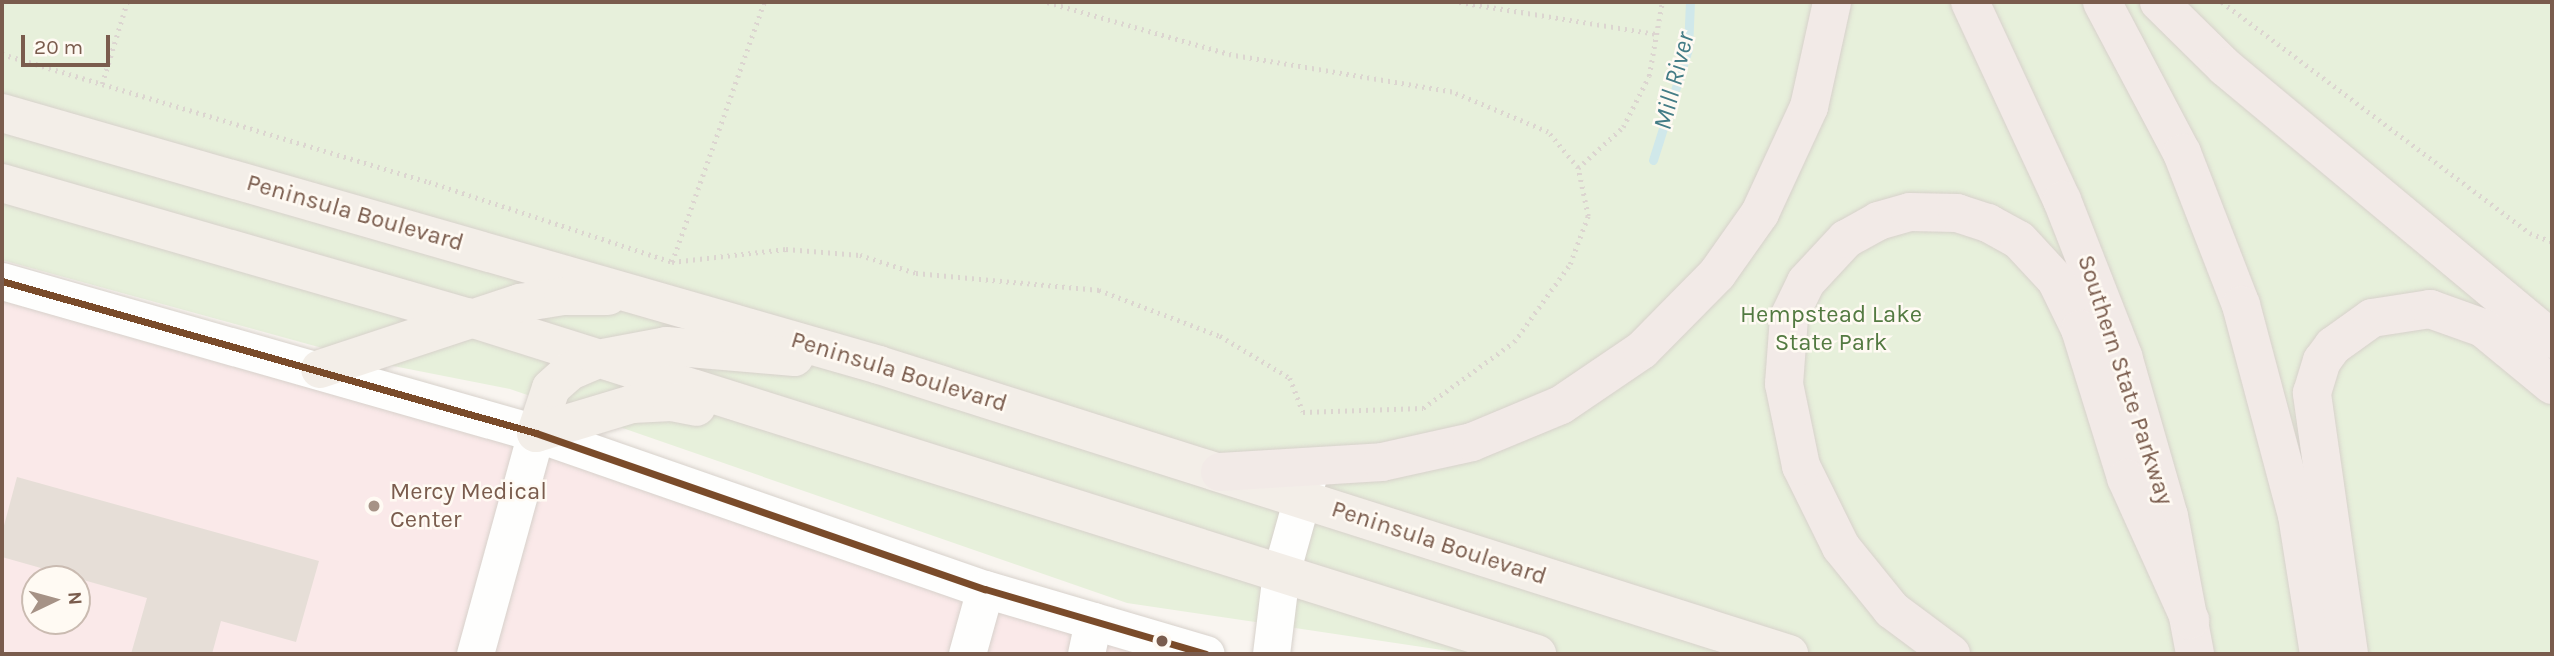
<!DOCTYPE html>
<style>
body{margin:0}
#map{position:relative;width:2554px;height:656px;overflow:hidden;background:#f9f5f0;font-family:Karla,sans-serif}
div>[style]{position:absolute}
.medical>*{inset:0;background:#fae9e9}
.green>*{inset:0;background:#e7f0db}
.stream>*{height:9px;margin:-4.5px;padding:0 4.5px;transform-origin:4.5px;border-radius:4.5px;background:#d0e8ea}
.building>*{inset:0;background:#e6ded7}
.path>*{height:4.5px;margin-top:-2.25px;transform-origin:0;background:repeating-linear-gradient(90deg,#dcd5d0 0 2px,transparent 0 7px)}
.roads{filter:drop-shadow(0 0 2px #d7d1cb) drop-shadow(0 0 2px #d7d1cb)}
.minor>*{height:37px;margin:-18.5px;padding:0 18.5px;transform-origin:18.5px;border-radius:18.5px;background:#fefefd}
.major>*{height:38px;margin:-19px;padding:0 19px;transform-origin:19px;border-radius:19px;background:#f3eee8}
.highway>*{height:38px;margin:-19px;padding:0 19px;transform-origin:19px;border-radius:19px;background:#f2eae7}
.bus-1>*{height:7px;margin:-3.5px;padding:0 3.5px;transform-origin:3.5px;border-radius:3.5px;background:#7a4b2a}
.dots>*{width:19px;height:19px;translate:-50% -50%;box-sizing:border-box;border:4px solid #fffaf3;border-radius:50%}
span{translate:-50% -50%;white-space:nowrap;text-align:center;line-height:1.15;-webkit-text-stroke:5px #fffaf3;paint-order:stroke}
.street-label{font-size:24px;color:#7a5c4d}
.park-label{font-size:24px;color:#537a41}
.poi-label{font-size:24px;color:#7a5c4d}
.left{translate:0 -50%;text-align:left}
.water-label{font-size:26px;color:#437c86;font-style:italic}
.frame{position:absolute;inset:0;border:4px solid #7a5c4d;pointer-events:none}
.north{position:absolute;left:21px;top:565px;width:70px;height:70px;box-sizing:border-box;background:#fffaf3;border:2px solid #cabbb1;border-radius:50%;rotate:85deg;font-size:19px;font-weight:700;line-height:28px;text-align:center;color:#7a5c4d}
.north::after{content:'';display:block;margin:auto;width:24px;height:32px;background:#a69286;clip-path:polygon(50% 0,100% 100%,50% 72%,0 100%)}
.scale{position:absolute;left:21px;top:35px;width:89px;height:32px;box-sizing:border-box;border:4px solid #7a5c4d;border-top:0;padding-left:9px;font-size:21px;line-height:24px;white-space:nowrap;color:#7a5c4d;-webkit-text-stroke:5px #fffaf3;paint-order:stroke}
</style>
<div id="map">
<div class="medical">
<div style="clip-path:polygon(evenodd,2px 300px,276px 354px,1190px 654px,2px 654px,2px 300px,35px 579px,77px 579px,77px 621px,35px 621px,35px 579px)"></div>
</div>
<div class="green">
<div style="clip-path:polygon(2px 2px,2552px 2px,2552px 654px,1469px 654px,1127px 603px,510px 389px,373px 362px,2px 260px)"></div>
</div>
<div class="stream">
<div style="left:1653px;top:160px;width:116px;rotate:-72.5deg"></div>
<div style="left:1688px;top:49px;width:47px;rotate:-87.6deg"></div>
</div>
<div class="building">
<div style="clip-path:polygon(17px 477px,319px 561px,296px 642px,221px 621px,212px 654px,131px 654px,147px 598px,2px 557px,2px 533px)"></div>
</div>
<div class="path">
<div style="left:1459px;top:2px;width:201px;rotate:9.2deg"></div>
<div style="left:2222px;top:2px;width:385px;rotate:36.9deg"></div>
<div style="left:2530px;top:233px;width:24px;rotate:22deg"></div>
<div style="left:2px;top:54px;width:446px;rotate:16.7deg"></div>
<div style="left:429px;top:182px;width:256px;rotate:18.2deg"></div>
<div style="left:672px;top:262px;width:115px;rotate:-6.5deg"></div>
<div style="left:786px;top:249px;width:74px;rotate:4.6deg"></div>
<div style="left:860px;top:255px;width:59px;rotate:17.8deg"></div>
<div style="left:916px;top:273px;width:184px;rotate:5.3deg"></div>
<div style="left:1099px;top:290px;width:129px;rotate:20.8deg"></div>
<div style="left:1220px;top:336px;width:82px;rotate:31deg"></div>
<div style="left:1290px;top:378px;width:36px;rotate:69deg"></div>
<div style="left:1303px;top:412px;width:120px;rotate:-1.9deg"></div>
<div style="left:1423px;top:408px;width:112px;rotate:-36deg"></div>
<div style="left:1514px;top:342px;width:96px;rotate:-54.3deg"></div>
<div style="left:1570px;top:264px;width:51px;rotate:-69.4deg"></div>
<div style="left:1588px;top:216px;width:49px;rotate:-101.8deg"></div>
<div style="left:1578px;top:168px;width:47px;rotate:-129.8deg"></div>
<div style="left:1548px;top:132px;width:104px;rotate:-157.4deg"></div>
<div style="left:1452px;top:92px;width:224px;rotate:-170.5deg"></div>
<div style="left:1231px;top:55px;width:193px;rotate:-164.1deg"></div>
<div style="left:102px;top:84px;width:86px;rotate:-73deg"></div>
<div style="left:1578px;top:168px;width:61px;rotate:-42.3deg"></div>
<div style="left:1623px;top:127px;width:57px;rotate:-63deg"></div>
<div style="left:1649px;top:76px;width:75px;rotate:-80deg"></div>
<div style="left:672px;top:262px;width:276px;rotate:-70.5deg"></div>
</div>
<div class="roads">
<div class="minor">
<div style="left:2px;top:281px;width:555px;rotate:15.89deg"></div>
<div style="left:536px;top:433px;width:475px;rotate:19.2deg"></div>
<div style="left:985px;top:589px;width:230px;rotate:16.4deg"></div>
<div style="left:475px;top:654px;width:229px;rotate:-74.6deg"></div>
<div style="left:967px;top:654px;width:67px;rotate:-74.5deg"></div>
<div style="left:1086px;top:654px;width:34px;rotate:-78deg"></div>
<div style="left:1271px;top:654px;width:82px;rotate:-83deg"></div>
<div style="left:1281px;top:573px;width:108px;rotate:-74.4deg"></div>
</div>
<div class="major">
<div style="left:2px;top:113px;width:912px;rotate:16.03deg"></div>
<div style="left:879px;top:365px;width:955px;rotate:17.62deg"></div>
<div style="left:2px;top:183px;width:484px;rotate:16.1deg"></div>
<div style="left:467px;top:317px;width:1122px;rotate:17.48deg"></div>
<div style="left:320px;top:369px;width:211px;rotate:-18.3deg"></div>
<div style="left:520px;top:303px;width:44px;rotate:-9.2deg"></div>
<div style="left:563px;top:296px;width:45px"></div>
<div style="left:536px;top:433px;width:47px;rotate:-71.6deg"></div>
<div style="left:551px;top:388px;width:25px;rotate:-42deg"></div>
<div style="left:570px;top:371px;width:30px;rotate:-23deg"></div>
<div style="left:598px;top:359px;width:69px;rotate:-10.8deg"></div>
<div style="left:666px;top:346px;width:129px;rotate:4.9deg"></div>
<div style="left:536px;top:433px;width:100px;rotate:-16.8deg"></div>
<div style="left:632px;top:404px;width:40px;rotate:-2.9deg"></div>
<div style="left:672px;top:402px;width:25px;rotate:11deg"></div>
</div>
<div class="highway">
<div style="left:1970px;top:2px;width:218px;rotate:65.1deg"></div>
<div style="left:2062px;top:200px;width:168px;rotate:68.6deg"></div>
<div style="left:2123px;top:356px;width:166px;rotate:74deg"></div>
<div style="left:2169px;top:516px;width:140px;rotate:79.3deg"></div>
<div style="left:2102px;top:2px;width:171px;rotate:62.1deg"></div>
<div style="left:2182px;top:153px;width:163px;rotate:68.8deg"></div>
<div style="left:2241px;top:305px;width:217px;rotate:75.1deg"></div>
<div style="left:2297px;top:515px;width:141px;rotate:81deg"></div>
<div style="left:2159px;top:2px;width:93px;rotate:44.6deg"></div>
<div style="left:2225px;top:67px;width:425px;rotate:39.8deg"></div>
<div style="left:1220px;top:472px;width:162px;rotate:-3.5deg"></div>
<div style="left:1382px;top:462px;width:92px;rotate:-12.5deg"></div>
<div style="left:1472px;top:442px;width:96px;rotate:-22.6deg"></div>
<div style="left:1561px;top:405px;width:98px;rotate:-34.2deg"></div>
<div style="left:1642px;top:350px;width:107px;rotate:-45.4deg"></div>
<div style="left:1717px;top:274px;width:75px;rotate:-54.8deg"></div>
<div style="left:1760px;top:213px;width:117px;rotate:-65.2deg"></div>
<div style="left:1809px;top:107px;width:107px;rotate:-77.6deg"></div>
<div style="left:1951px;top:654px;width:74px;rotate:-143.3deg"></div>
<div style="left:1892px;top:610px;width:81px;rotate:-129deg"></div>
<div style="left:1841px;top:547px;width:90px;rotate:-116.3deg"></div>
<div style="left:1801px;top:466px;width:84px;rotate:-101.7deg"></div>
<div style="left:1784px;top:384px;width:67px;rotate:-85.7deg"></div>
<div style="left:1789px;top:317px;width:39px;rotate:-64deg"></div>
<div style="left:1806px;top:282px;width:59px;rotate:-47.1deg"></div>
<div style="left:1846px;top:239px;width:37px;rotate:-29deg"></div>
<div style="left:1878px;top:221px;width:33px;rotate:-16deg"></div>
<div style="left:1910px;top:212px;width:47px;rotate:1.2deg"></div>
<div style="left:1957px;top:213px;width:33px;rotate:18deg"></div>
<div style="left:1988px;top:223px;width:35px;rotate:29deg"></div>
<div style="left:2019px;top:240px;width:54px;rotate:47.2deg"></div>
<div style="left:2056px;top:280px;width:55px;rotate:63.9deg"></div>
<div style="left:2080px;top:329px;width:156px;rotate:72.8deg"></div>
<div style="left:2126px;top:478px;width:156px;rotate:65.7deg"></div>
<div style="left:2349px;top:654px;width:264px;rotate:-98.1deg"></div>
<div style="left:2312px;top:393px;width:34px;rotate:-73deg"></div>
<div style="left:2322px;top:361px;width:19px;rotate:-54deg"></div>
<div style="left:2333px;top:346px;width:48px;rotate:-35.7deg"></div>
<div style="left:2372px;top:318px;width:59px;rotate:-8.8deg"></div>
<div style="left:2430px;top:309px;width:56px;rotate:19.7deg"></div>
<div style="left:2483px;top:328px;width:89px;rotate:39.6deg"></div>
</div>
</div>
<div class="bus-1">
<div style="left:2px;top:281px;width:555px;rotate:15.89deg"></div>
<div style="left:536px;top:433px;width:475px;rotate:19.2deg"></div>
<div style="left:985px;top:589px;width:230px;rotate:16.4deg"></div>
</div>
<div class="dots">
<div style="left:374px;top:506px;background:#a69286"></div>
<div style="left:1162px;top:641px;background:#7a5c4d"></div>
</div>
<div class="street-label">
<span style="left:355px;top:213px;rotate:16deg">Peninsula Boulevard</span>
<span style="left:899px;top:372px;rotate:17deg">Peninsula Boulevard</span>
<span style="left:2125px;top:380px;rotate:72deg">Southern State Parkway</span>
<span style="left:1439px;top:543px;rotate:18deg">Peninsula Boulevard</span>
</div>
<div class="park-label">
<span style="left:1831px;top:329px">Hempstead Lake<br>State Park</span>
</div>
<div class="poi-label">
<span class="left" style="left:390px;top:506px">Mercy Medical<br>Center</span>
</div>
<div class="water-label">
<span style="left:1674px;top:81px;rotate:-76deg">Mill River</span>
</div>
<div class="frame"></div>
<div class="north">N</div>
<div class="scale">20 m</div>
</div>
